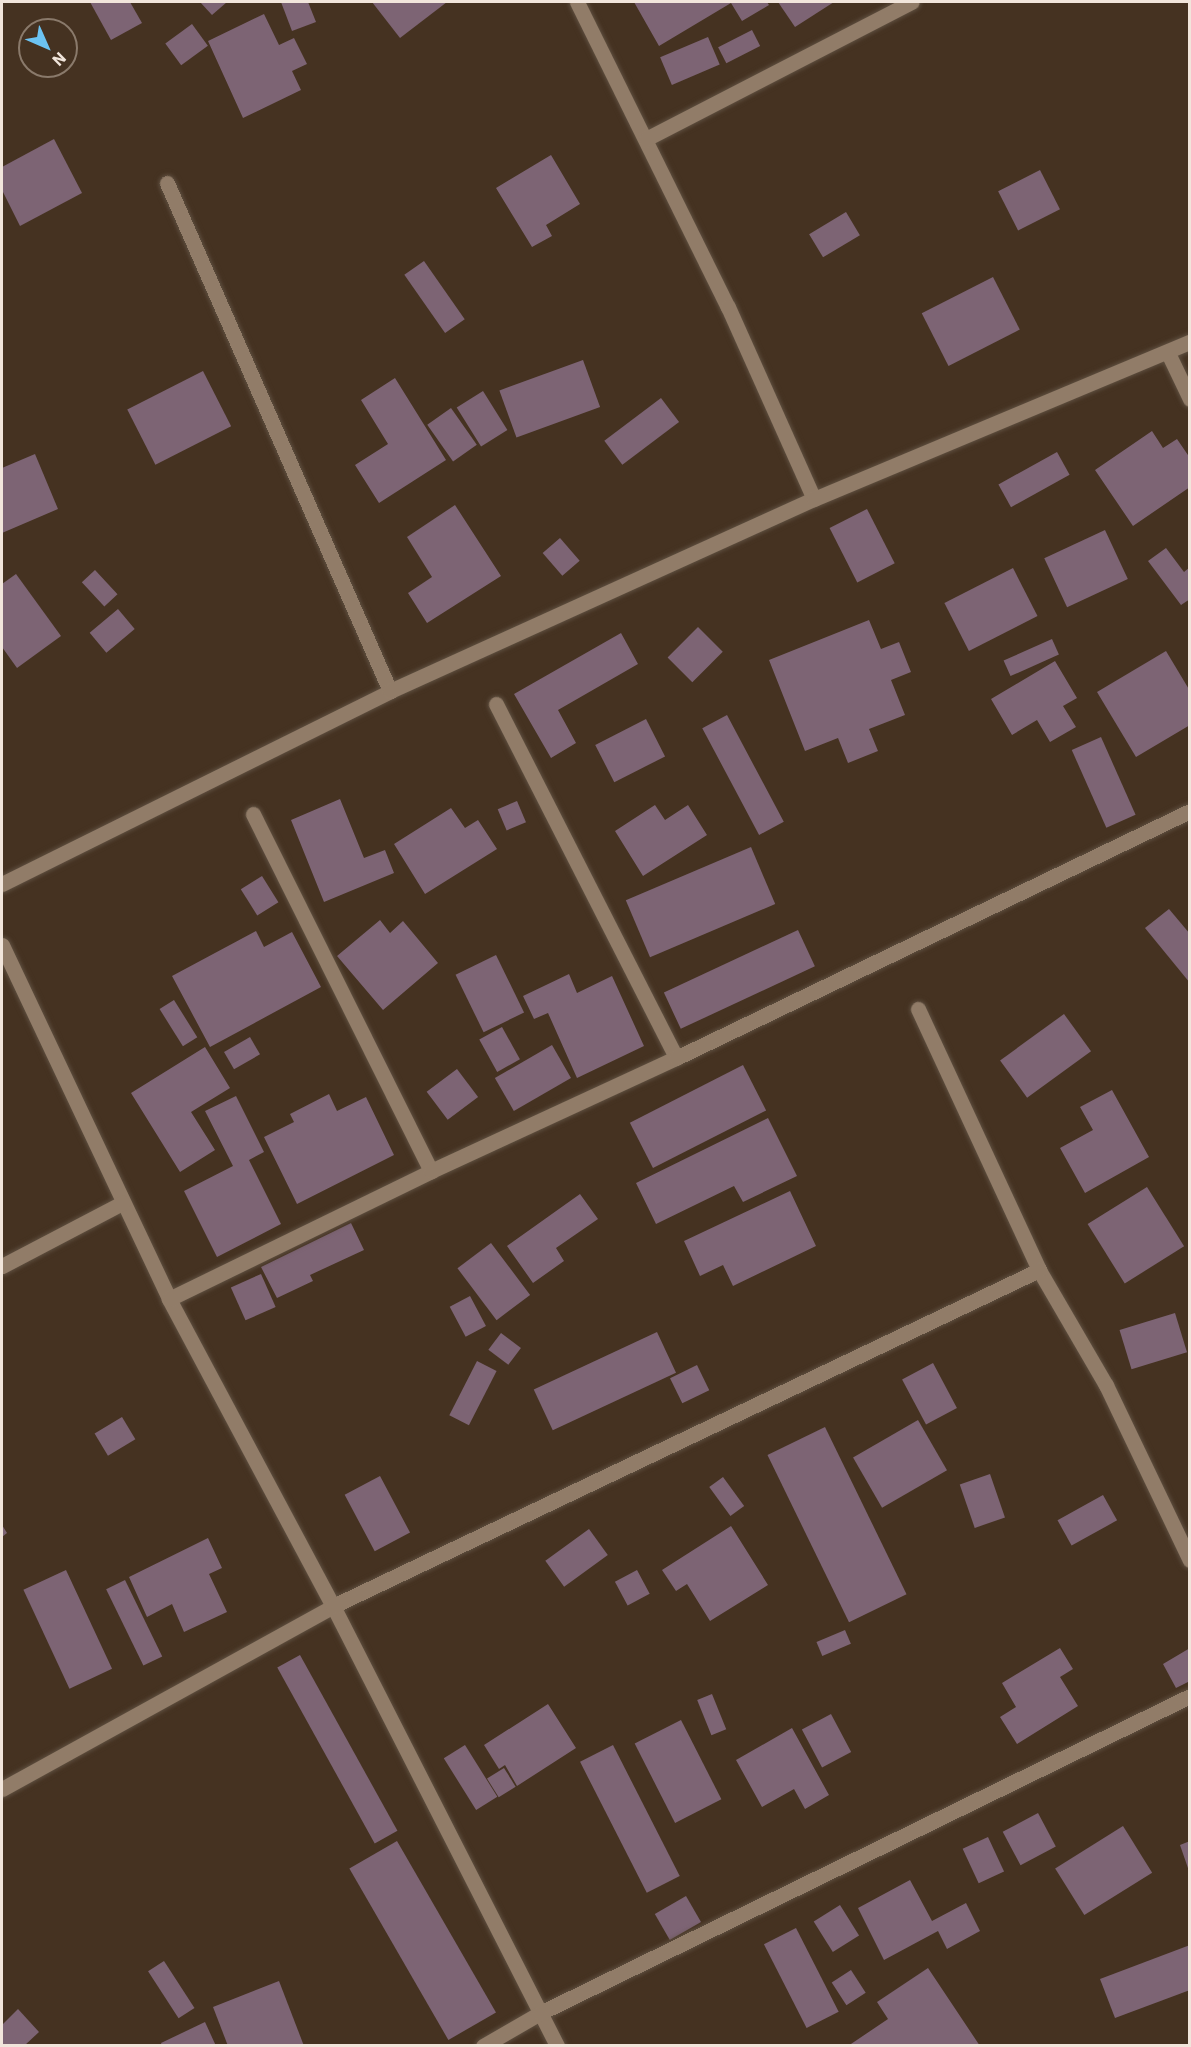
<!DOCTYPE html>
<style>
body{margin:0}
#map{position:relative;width:1191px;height:2047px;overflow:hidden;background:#453221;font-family:"IBM Plex Sans",sans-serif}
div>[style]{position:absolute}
.building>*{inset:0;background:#7d6474;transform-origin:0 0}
.roads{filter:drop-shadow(0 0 2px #5e4f40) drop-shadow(0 0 2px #5e4f40)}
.street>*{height:15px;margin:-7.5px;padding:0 7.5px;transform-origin:7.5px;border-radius:7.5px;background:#917c68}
span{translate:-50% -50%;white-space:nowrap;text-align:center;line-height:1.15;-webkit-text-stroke:4.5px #453221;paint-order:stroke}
.frame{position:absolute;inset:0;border:3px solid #f1e5db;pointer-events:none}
.north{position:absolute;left:18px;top:18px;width:60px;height:60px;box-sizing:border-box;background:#453221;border:2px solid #8a7a6b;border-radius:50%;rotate:135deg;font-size:16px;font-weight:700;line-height:24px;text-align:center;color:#f1e5db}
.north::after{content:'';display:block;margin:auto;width:21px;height:27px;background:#6cc3f2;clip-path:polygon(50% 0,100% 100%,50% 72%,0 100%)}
</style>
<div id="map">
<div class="building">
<div style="clip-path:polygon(90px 2px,130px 2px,142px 23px,111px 40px)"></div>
<div style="clip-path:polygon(200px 2px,227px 2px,212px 15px)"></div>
<div style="clip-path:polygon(281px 2px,308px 2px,316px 22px,292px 31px)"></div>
<div style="clip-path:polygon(372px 2px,447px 2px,400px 38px)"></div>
<div style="clip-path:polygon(634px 2px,767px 2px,769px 5px,742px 21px,731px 3px,659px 46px)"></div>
<div style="clip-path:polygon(778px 2px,834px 2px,795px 27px)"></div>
<div style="clip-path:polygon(264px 14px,279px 45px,294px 38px,307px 64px,292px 71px,301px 90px,243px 118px,208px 41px)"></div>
<div style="left:192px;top:24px;width:27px;height:33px;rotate:54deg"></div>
<div style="left:752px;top:30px;width:18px;height:38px;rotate:63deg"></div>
<div style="left:708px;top:37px;width:30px;height:52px;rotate:67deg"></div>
<div style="clip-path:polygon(54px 139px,82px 193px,20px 226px,2px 190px,2px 167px)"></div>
<div style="clip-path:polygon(551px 155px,580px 204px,546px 225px,552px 236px,532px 247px,496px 188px)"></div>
<div style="left:1040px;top:170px;width:44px;height:47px;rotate:63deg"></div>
<div style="left:846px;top:212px;width:27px;height:43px;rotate:59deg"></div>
<div style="left:424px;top:261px;width:71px;height:24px;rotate:55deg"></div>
<div style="left:993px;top:277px;width:59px;height:80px;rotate:63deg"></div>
<div style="left:583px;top:360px;width:50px;height:89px;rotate:70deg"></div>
<div style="left:203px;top:371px;width:62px;height:85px;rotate:63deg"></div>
<div style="clip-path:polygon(395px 378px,446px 460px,379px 503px,355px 465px,388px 444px,361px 400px)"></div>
<div style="left:483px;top:391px;width:46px;height:31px;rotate:58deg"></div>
<div style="left:661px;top:398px;width:30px;height:71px;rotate:53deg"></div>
<div style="left:451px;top:408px;width:45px;height:29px;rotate:55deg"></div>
<div style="clip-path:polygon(1152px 431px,1163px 448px,1177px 439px,1190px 458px,1190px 487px,1133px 526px,1095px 470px)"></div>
<div style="left:1057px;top:452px;width:26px;height:67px;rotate:61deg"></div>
<div style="clip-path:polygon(35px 454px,58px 509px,2px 533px,2px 468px)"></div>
<div style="clip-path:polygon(455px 505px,501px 576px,427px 623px,408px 593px,432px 577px,407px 537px)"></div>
<div style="left:867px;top:509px;width:61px;height:42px;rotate:63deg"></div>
<div style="left:1105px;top:530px;width:54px;height:67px;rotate:65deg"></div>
<div style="left:560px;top:538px;width:30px;height:23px;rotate:49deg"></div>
<div style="clip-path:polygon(1166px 548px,1184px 572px,1190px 567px,1190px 599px,1181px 605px,1148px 561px)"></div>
<div style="left:1013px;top:568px;width:54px;height:77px;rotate:63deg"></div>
<div style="left:95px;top:570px;width:33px;height:18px;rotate:47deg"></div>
<div style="clip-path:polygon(16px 574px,61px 636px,17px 668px,2px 647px,2px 584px)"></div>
<div style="left:118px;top:609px;width:26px;height:37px;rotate:50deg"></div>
<div style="clip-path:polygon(869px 620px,881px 649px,899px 642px,911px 672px,891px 680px,905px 715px,869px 729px,878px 751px,848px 763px,838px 738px,805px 751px,769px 660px)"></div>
<div style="left:698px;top:627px;width:35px;height:43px;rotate:45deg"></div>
<div style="clip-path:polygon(621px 633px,638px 664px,558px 710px,576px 743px,551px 758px,514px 694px)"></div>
<div style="left:1052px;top:639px;width:17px;height:53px;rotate:66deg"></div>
<div style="clip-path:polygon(1166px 651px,1190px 691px,1190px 725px,1136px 757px,1097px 692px)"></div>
<div style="clip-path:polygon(1055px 661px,1077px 698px,1063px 706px,1076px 727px,1050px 742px,1037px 720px,1012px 735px,991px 699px)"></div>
<div style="left:727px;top:715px;width:121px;height:28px;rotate:62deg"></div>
<div style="left:646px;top:719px;width:42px;height:57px;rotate:63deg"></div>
<div style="left:1101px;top:737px;width:85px;height:32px;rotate:66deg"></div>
<div style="clip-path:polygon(340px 799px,364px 858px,385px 850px,394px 873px,324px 902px,291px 820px)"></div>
<div style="left:517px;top:801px;width:23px;height:21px;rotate:67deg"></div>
<div style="clip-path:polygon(655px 805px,665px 820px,688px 805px,707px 835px,643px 876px,615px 831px)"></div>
<div style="clip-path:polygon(451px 808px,465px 828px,478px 820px,497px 849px,425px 894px,394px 844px)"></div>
<div style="left:751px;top:847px;width:62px;height:136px;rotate:67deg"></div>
<div style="left:262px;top:876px;width:31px;height:25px;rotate:58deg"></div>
<div style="clip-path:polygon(1169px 909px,1190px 934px,1190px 983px,1145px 928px)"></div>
<div style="clip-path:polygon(380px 920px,390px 933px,403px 921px,438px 963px,383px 1010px,337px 956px)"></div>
<div style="left:798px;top:930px;width:40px;height:148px;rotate:65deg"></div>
<div style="clip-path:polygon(256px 931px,264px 947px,292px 932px,321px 987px,210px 1047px,172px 976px)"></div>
<div style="left:496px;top:955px;width:64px;height:45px;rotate:64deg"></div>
<div style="clip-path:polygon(569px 974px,577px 993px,612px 976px,644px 1046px,577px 1078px,548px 1013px,534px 1019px,523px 996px)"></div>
<div style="left:174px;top:1000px;width:44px;height:17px;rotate:58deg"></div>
<div style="left:1064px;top:1014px;width:46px;height:79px;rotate:54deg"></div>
<div style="left:502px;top:1027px;width:37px;height:26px;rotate:61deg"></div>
<div style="left:250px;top:1037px;width:20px;height:30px;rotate:60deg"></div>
<div style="left:552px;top:1045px;width:38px;height:66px;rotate:60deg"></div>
<div style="clip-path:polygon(205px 1047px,230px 1088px,191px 1112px,215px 1150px,180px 1172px,131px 1093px)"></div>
<div style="left:743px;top:1065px;width:51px;height:127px;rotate:63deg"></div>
<div style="left:457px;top:1069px;width:35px;height:38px;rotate:53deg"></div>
<div style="clip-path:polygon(1112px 1090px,1149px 1157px,1085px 1193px,1060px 1148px,1093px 1130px,1080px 1107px)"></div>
<div style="clip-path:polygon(329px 1094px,337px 1111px,366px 1097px,394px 1155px,297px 1204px,264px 1137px,294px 1122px,290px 1114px)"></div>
<div style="clip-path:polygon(236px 1096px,264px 1152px,249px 1160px,281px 1224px,217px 1257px,184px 1191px,233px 1166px,205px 1111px)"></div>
<div style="clip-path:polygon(768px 1118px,797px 1176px,743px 1202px,734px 1186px,656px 1224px,636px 1183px)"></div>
<div style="left:1147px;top:1187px;width:70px;height:70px;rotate:58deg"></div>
<div style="clip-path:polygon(790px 1191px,816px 1246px,733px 1286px,723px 1265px,700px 1276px,684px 1241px)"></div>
<div style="clip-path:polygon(580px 1194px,598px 1219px,556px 1248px,564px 1261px,533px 1283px,507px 1246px)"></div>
<div style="clip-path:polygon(351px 1223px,364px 1250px,310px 1275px,313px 1281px,277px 1298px,261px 1267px)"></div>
<div style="left:491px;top:1243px;width:65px;height:42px;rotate:53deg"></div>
<div style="left:261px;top:1274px;width:36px;height:33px;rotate:66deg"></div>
<div style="left:470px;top:1296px;width:34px;height:23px;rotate:62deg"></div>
<div style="left:1175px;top:1313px;width:41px;height:58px;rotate:73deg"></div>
<div style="left:657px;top:1332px;width:45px;height:136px;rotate:65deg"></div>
<div style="left:501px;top:1333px;width:25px;height:21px;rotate:37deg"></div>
<div style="left:477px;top:1361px;width:22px;height:61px;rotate:27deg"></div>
<div style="left:933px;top:1363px;width:51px;height:35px;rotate:62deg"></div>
<div style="left:697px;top:1365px;width:28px;height:30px;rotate:64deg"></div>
<div style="left:122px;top:1417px;width:26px;height:32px;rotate:59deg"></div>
<div style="left:918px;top:1420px;width:58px;height:75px;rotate:60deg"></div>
<div style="left:825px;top:1427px;width:186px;height:64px;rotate:64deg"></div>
<div style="left:990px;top:1474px;width:46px;height:32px;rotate:71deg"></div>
<div style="left:380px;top:1476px;width:64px;height:40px;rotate:62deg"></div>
<div style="left:723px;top:1477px;width:36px;height:17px;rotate:54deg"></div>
<div style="left:1103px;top:1495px;width:29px;height:52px;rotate:61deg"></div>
<div style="clip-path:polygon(2px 1525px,7px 1533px,2px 1537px)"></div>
<div style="clip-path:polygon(731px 1526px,768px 1585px,710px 1621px,687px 1584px,676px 1591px,662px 1570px)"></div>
<div style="left:589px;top:1529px;width:32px;height:54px;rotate:54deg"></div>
<div style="clip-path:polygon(208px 1538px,222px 1568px,209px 1574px,227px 1612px,184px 1632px,172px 1604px,147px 1617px,129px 1577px)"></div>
<div style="left:66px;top:1570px;width:109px;height:47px;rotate:65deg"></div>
<div style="left:637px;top:1570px;width:27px;height:25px;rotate:62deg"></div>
<div style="left:125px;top:1580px;width:85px;height:21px;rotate:64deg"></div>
<div style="left:845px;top:1630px;width:15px;height:31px;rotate:67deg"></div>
<div style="clip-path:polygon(1060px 1648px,1073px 1669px,1060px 1677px,1078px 1706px,1017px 1744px,1000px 1717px,1016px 1707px,1002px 1683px)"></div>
<div style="clip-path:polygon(1190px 1648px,1190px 1681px,1176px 1688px,1163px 1664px)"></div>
<div style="left:300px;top:1655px;width:201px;height:26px;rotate:61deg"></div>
<div style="left:712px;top:1694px;width:38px;height:16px;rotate:68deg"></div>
<div style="clip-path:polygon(548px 1704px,576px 1748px,517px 1786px,505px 1765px,499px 1769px,484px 1745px)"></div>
<div style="left:831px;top:1714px;width:43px;height:33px;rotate:62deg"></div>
<div style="left:681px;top:1720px;width:89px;height:52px;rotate:63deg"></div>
<div style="clip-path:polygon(792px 1728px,829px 1795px,805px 1809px,794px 1789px,762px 1807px,736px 1760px)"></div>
<div style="left:465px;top:1745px;width:61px;height:25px;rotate:58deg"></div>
<div style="left:613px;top:1745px;width:147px;height:37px;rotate:63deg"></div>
<div style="left:504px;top:1768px;width:22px;height:20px;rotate:58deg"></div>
<div style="left:1038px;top:1813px;width:38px;height:40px;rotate:62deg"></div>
<div style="left:1123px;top:1826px;width:55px;height:80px;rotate:58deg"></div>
<div style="left:988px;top:1837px;width:38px;height:28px;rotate:65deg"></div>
<div style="left:397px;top:1841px;width:198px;height:55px;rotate:60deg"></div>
<div style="clip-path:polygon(1190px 1841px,1190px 1871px,1189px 1871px,1180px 1845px)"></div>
<div style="clip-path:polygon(910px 1880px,932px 1921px,966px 1903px,980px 1931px,947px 1949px,938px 1931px,884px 1960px,858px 1908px)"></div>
<div style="left:686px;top:1896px;width:30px;height:36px;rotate:60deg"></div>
<div style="left:840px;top:1905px;width:36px;height:31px;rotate:58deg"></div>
<div style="left:796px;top:1928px;width:94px;height:36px;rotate:63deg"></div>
<div style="clip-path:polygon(1190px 1945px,1190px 1990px,1115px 2018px,1100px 1979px)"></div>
<div style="left:164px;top:1961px;width:56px;height:19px;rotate:57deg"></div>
<div style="clip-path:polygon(928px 1968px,980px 2046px,848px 2046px,888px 2019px,877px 2002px)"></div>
<div style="left:851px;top:1970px;width:27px;height:23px;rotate:57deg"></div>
<div style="clip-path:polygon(279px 1981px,304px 2046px,228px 2046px,213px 2007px)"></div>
<div style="clip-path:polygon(18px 2009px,39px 2032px,24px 2046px,2px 2046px,2px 2025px)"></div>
<div style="clip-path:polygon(205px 2022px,216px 2046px,162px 2046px,161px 2043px)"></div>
</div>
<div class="roads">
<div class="street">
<div style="left:577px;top:2px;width:340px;rotate:63.7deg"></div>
<div style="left:728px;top:307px;width:210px;rotate:65.9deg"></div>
<div style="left:646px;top:139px;width:299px;rotate:-27.3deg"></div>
<div style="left:167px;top:183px;width:555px;rotate:66.3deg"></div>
<div style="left:1168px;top:353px;width:51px;rotate:64.4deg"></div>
<div style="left:496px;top:704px;width:397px;rotate:63deg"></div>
<div style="left:253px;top:814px;width:399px;rotate:63.5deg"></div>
<div style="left:2px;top:884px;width:433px;rotate:-26.4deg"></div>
<div style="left:390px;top:691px;width:465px;rotate:-24.4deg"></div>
<div style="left:814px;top:499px;width:407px;rotate:-22.7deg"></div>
<div style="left:2px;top:945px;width:391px;rotate:64.7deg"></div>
<div style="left:169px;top:1299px;width:348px;rotate:61.9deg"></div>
<div style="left:333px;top:1606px;width:494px;rotate:63deg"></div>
<div style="left:918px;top:1009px;width:288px;rotate:65.1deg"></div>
<div style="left:1039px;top:1270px;width:133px;rotate:59.8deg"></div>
<div style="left:1106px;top:1385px;width:194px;rotate:64.4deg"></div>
<div style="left:2px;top:1266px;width:136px;rotate:-27.7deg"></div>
<div style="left:169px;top:1299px;width:292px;rotate:-26deg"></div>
<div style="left:431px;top:1171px;width:270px;rotate:-24.8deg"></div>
<div style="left:676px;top:1058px;width:570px;rotate:-25.67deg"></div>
<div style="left:2px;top:1789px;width:378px;rotate:-28.9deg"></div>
<div style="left:333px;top:1606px;width:782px;rotate:-25.45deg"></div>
<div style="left:483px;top:2046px;width:66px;rotate:-30.1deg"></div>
<div style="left:540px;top:2013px;width:723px;rotate:-26deg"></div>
</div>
</div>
<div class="frame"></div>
<div class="north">N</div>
</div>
